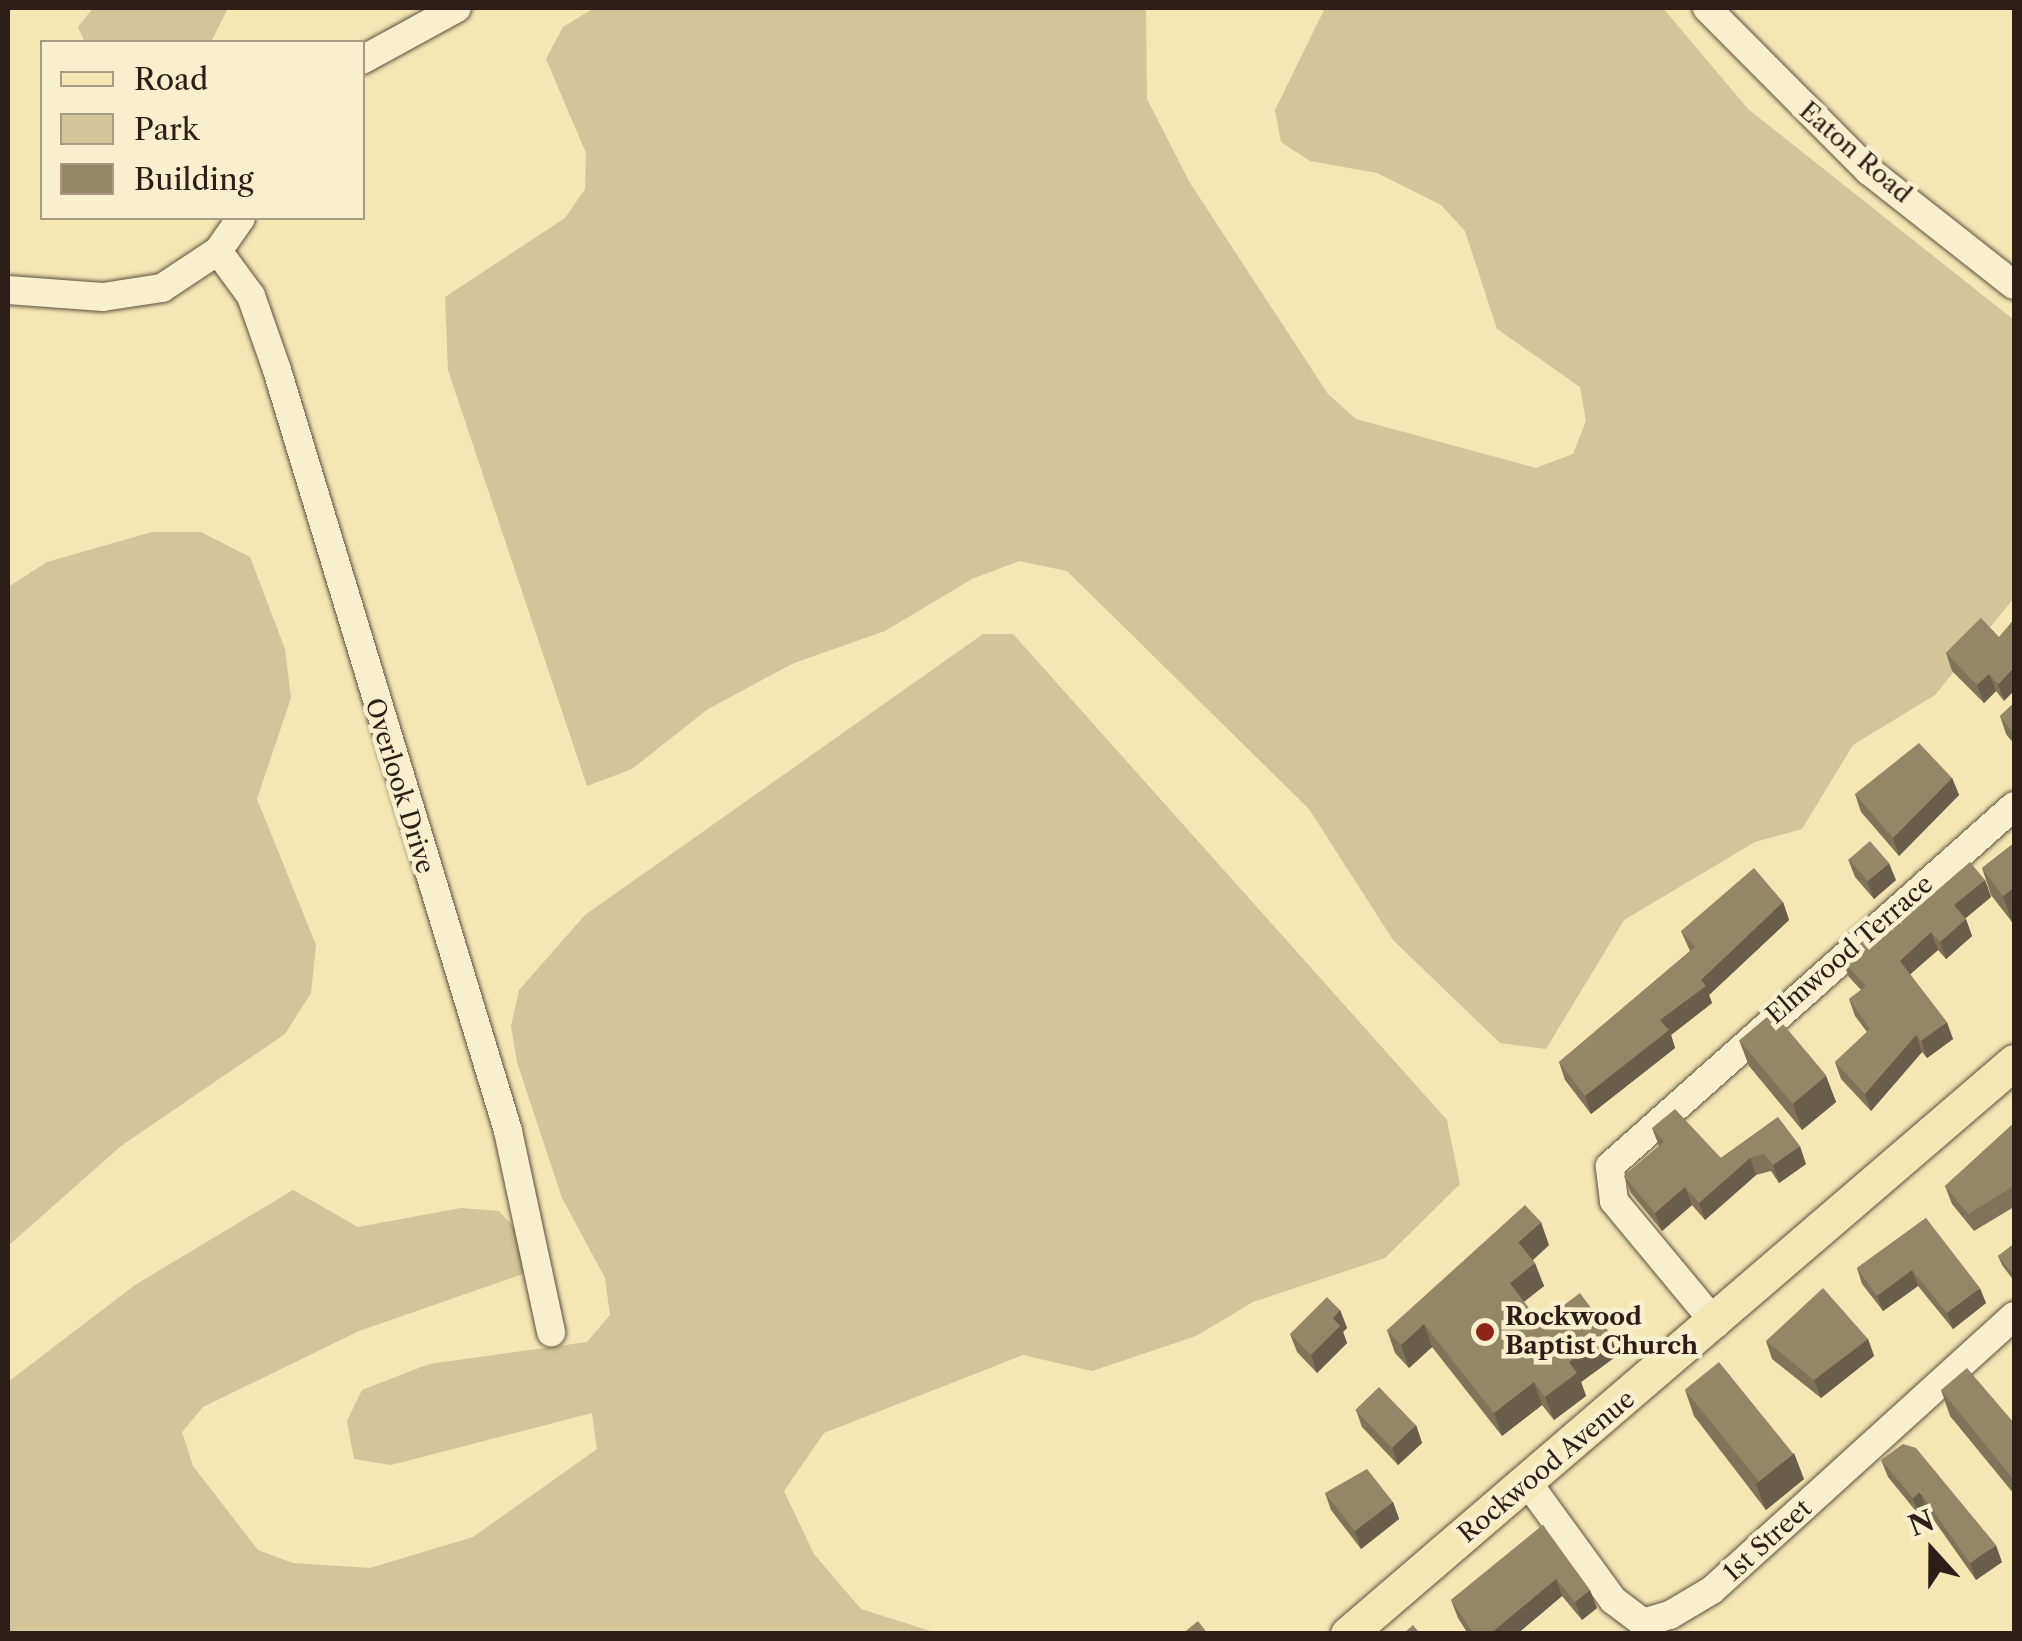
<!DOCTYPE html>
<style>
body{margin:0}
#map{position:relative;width:2022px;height:1641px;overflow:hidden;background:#f5e6b4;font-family:"Libre Caslon Text",serif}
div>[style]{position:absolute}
.green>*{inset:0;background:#d3c499}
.roads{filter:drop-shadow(0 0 2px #5e4f3e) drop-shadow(0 0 2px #5e4f3e)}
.minor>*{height:28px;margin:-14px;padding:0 14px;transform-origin:14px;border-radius:14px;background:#f8efce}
.major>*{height:35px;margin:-17.5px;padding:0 17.5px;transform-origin:17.5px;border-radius:17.5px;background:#f5e6b4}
.wall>*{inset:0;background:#807359}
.shaded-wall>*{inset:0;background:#685e49}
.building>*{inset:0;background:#958668;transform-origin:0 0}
.dots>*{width:28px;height:28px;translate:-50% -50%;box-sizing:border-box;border:5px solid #f8efce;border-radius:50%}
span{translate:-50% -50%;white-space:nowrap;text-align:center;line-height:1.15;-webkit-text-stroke:9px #f8efce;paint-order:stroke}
.street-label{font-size:25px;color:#2c1d16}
.poi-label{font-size:25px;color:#2c1d16;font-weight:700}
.left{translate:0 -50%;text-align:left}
.frame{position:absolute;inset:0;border:10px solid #2c1d16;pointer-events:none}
.legend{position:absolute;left:40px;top:40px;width:325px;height:180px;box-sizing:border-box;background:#f8efce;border:2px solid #a69b84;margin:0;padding:12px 18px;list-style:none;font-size:30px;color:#2c1d16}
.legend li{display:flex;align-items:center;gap:20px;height:50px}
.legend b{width:50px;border:2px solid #a69b84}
.north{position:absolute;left:1882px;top:1501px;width:100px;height:100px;-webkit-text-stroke:8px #f8efce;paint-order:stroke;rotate:339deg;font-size:28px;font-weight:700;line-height:40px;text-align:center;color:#2c1d16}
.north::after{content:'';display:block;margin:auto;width:35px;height:45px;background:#2c1d16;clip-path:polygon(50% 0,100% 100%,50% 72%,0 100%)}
</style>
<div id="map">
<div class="green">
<div style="clip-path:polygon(93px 8px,228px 8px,211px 42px,85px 42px,78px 27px)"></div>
<div style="clip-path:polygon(594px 8px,1146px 8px,1147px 99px,1190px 183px,1328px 394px,1356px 419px,1536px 468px,1573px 454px,1586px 421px,1580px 387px,1497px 329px,1465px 231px,1441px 205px,1377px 173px,1310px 161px,1281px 142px,1275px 110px,1325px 8px,1663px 8px,1748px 109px,2014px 320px,2014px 598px,1935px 695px,1853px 745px,1802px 829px,1755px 842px,1624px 920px,1546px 1049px,1500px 1043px,1393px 940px,1309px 809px,1067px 571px,1019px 561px,972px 579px,885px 631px,794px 663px,708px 709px,632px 769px,587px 786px,448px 370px,445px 297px,565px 218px,585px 189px,586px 153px,546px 59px,563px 27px)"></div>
<div style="clip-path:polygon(152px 532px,201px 532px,250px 557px,285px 649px,291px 698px,257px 799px,316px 945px,311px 993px,285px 1034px,121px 1146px,8px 1246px,8px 587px,47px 562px)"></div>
<div style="clip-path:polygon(983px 634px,1013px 634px,1447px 1120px,1460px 1184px,1385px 1258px,1253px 1302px,1196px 1336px,1092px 1371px,1023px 1355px,824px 1433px,784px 1491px,814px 1554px,861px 1609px,937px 1633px,8px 1634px,8px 1382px,135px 1285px,293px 1190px,358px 1227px,461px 1208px,499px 1211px,524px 1238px,523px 1274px,359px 1331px,203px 1407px,182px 1432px,193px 1466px,258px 1550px,293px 1563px,370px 1568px,473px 1537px,597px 1449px,592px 1413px,391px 1465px,354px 1459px,347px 1421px,362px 1390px,429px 1364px,587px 1342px,610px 1315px,605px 1278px,562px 1198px,517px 1062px,511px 1026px,519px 990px,585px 915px)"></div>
</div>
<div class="roads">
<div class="minor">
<div style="left:1707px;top:8px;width:230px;rotate:45.2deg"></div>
<div style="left:1869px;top:171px;width:184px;rotate:38.2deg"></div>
<div style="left:362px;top:60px;width:108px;rotate:-28.7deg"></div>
<div style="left:218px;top:251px;width:56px;rotate:53.7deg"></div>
<div style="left:251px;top:296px;width:78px;rotate:70.6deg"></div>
<div style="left:277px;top:370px;width:795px;rotate:73.11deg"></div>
<div style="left:508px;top:1131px;width:206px;rotate:77.9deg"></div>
<div style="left:8px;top:290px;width:95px;rotate:4.2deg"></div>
<div style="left:103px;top:297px;width:60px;rotate:-8.7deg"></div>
<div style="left:162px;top:288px;width:67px;rotate:-33.5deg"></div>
<div style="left:218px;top:251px;width:40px;rotate:-55.1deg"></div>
<div style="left:1716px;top:1324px;width:160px;rotate:-129.7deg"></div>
<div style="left:1614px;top:1201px;width:35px;rotate:-97deg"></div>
<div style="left:1610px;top:1166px;width:541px;rotate:-41.7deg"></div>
<div style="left:1528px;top:1483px;width:145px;rotate:54deg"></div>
<div style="left:1613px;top:1600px;width:38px;rotate:37deg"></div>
<div style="left:1643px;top:1623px;width:28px;rotate:-17deg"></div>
<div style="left:1670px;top:1615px;width:49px;rotate:-30.8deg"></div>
<div style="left:1712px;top:1590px;width:408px;rotate:-42.2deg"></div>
</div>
<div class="major">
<div style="left:1348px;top:1634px;width:878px;rotate:-40.66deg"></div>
</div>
</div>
<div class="wall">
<div style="clip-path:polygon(1981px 618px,2004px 701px,1996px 691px,1984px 703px,1952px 671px,1946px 653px)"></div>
<div style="clip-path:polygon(2014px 703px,2014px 744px,2006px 734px,2000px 716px)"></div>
<div style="clip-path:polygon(1952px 778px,1959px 795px,1899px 856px,1861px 812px,1855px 794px)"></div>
<div style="clip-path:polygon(2014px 843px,2012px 922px,1991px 895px,1982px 868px)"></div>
<div style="clip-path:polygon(1848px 859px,1896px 880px,1874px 899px,1855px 877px)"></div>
<div style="clip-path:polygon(1985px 880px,1991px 897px,1965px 918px,1972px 936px,1946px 959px,1938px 950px,1910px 974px,1953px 1039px,1927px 1058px,1922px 1052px,1871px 1111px,1841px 1079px,1835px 1062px,1867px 1032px,1855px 1016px,1849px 999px,1861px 990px,1849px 977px,1842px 960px,1869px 949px)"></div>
<div style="clip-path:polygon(1783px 902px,1789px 920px,1709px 995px,1712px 1003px,1671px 1035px,1675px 1048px,1591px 1114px,1565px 1080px,1559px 1062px,1690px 951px,1681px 931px)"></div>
<div style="clip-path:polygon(1739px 1040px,1826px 1076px,1836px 1102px,1802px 1130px,1749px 1066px)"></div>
<div style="clip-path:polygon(1778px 1117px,1806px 1164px,1779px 1183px,1771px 1171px,1756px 1175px,1705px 1220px,1692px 1205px,1662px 1231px,1631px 1193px,1624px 1176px,1659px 1146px,1652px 1128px,1721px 1158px)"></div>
<div style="clip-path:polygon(2014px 1123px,2014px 1207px,1974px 1231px,1952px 1204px,1945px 1186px)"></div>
<div style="clip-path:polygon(1926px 1218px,1986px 1303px,1953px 1329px,1918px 1286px,1883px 1311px,1862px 1284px,1857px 1268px)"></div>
<div style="clip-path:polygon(2014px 1244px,2014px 1281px,2002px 1265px,1998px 1256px)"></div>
<div style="clip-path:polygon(1549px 1245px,1533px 1260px,1544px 1286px,1524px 1302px,1540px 1323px,1609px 1332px,1618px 1355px,1581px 1382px,1586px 1396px,1554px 1420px,1542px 1405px,1502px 1436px,1432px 1347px,1409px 1368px,1395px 1353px,1387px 1330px)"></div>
<div style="clip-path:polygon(1340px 1310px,1347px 1328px,1343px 1332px,1347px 1343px,1317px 1373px,1297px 1352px,1290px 1334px)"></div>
<div style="clip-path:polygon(1868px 1339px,1874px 1356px,1821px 1398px,1772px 1359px,1766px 1341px)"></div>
<div style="clip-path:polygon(1685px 1390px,1804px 1479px,1766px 1510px,1694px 1416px)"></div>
<div style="clip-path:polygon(1941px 1390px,2014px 1423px,2014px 1494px,1950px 1416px)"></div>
<div style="clip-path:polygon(1356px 1410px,1416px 1425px,1422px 1443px,1398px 1465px,1362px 1427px)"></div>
<div style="clip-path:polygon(1881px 1460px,2002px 1562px,1976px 1580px,1926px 1509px,1919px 1515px,1888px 1477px)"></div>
<div style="clip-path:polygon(1325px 1493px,1393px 1502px,1399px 1519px,1361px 1549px,1331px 1510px)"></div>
<div style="clip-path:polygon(1543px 1525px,1597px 1608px,1582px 1620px,1562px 1596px,1517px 1634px,1468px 1634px,1458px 1618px,1451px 1600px)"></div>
</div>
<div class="shaded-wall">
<div style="clip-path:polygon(2014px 667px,2014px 691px,2004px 701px,1998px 684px)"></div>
<div style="clip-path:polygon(1989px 674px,1996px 691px,1984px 703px,1977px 685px)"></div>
<div style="clip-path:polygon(1952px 778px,1959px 795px,1899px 856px,1893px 838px)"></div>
<div style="clip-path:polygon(1889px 863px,1896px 880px,1874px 899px,1867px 881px)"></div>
<div style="clip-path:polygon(1985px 880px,1991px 897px,1960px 923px,1954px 905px)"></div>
<div style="clip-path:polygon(2014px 888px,2014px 920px,2012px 922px,2003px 896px)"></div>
<div style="clip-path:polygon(1783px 902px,1789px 920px,1709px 995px,1712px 1003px,1671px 1035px,1675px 1048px,1591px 1114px,1585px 1096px,1701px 980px)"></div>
<div style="clip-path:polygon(1966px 919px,1972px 936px,1946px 959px,1940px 942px)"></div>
<div style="clip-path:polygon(1931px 932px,1938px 950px,1906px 978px,1900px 961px)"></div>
<div style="clip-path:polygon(1947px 1022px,1953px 1039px,1927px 1058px,1921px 1041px)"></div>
<div style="clip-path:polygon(1916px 1035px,1922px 1052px,1871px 1111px,1865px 1094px)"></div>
<div style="clip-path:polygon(1826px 1076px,1836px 1102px,1802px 1130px,1793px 1104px)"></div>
<div style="clip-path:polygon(1800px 1146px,1806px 1164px,1779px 1183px,1773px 1165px)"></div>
<div style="clip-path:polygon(1750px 1158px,1756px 1175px,1705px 1220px,1699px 1203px)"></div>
<div style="clip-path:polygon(1685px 1187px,1692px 1205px,1662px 1231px,1655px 1213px)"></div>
<div style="clip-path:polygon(1541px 1222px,1549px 1245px,1527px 1265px,1518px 1242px)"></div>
<div style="clip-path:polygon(1535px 1263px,1544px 1286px,1518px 1306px,1510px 1283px)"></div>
<div style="clip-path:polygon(1912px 1270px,1918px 1286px,1883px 1311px,1877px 1296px)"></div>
<div style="clip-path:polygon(1980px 1288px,1986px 1303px,1953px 1329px,1947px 1313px)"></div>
<div style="clip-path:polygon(1340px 1310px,1347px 1328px,1343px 1332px,1347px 1343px,1317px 1373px,1311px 1355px,1333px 1318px)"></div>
<div style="clip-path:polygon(1424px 1324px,1432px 1347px,1409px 1368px,1401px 1345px)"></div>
<div style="clip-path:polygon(1609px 1332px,1618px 1355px,1581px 1382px,1586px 1396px,1554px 1420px,1545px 1397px,1569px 1362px)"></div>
<div style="clip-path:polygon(1868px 1339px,1874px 1356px,1821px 1398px,1814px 1380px)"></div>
<div style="clip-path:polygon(1534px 1382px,1542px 1405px,1502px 1436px,1494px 1413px)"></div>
<div style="clip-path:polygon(1416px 1425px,1422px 1443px,1398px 1465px,1392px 1447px)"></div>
<div style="clip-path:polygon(1794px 1453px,1804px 1479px,1766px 1510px,1756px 1484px)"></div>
<div style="clip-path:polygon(1920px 1492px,1926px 1509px,1919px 1515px,1913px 1498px)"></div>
<div style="clip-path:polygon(1393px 1502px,1399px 1519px,1361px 1549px,1355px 1531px)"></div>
<div style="clip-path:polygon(1996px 1545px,2002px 1562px,1976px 1580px,1970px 1563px)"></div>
<div style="clip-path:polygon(1556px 1579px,1562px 1596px,1517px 1634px,1490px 1634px)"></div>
<div style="clip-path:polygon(1590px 1590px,1597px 1608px,1582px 1620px,1575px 1602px)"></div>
</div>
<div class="building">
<div style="clip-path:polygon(1981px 618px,1999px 637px,2014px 619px,2014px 667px,1998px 684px,1989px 674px,1977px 685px,1946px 653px)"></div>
<div style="clip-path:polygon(2014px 703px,2014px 734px,2000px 716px)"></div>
<div style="clip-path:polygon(1919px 743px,1952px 778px,1893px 838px,1855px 794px)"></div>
<div style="left:1870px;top:841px;width:29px;height:28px;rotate:49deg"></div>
<div style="clip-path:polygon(2014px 843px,2014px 888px,2003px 896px,1982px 868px)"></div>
<div style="clip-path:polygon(1970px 862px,1985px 880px,1954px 905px,1966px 919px,1940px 942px,1931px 932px,1900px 961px,1947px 1022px,1921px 1041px,1916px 1035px,1865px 1094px,1835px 1062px,1870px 1029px,1849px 999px,1866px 986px,1842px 960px,1863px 941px,1869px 949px)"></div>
<div style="clip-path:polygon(1754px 868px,1783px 902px,1701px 980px,1706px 986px,1660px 1020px,1669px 1030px,1585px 1096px,1559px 1062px,1695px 947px,1681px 931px)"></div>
<div style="left:1773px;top:1012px;width:83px;height:44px;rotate:50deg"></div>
<div style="clip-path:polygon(1675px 1109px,1721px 1158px,1778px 1117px,1800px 1146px,1773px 1165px,1764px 1154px,1750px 1158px,1699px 1203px,1685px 1187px,1655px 1213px,1624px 1176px,1664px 1142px,1652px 1128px)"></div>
<div style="clip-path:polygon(2014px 1123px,2014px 1186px,1968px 1214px,1945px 1186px)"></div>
<div style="clip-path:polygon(1525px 1205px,1541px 1222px,1518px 1242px,1535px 1263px,1510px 1283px,1540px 1323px,1580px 1293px,1609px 1332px,1569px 1362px,1577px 1373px,1545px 1397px,1534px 1382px,1494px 1413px,1424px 1324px,1401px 1345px,1387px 1330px)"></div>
<div style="clip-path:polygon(1926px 1218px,1980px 1288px,1947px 1313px,1912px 1270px,1877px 1296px,1857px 1268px)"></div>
<div style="clip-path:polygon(2014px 1244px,2014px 1270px,2011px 1272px,1998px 1256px)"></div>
<div style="clip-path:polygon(1823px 1288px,1868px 1339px,1814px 1380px,1766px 1341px)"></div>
<div style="clip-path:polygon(1327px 1297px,1340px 1310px,1333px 1318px,1340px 1326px,1311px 1355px,1290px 1334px)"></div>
<div style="left:1719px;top:1362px;width:118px;height:44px;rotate:51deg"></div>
<div style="clip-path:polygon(1967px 1368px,2014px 1423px,2014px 1480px,1941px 1390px)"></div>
<div style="left:1379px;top:1387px;width:53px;height:33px;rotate:46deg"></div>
<div style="clip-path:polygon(1903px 1444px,1916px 1448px,1996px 1545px,1970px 1563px,1920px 1492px,1913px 1498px,1881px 1460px)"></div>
<div style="clip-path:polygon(1367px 1469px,1393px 1502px,1355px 1531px,1325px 1493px)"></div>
<div style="clip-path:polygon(1543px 1525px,1590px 1590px,1575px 1602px,1556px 1579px,1490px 1634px,1474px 1634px,1451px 1600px)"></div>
<div style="clip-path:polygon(1198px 1621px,1208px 1634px,1182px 1634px)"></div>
<div style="clip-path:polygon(1413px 1625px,1420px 1634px,1403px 1634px)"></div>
</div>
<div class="dots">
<div style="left:1485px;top:1332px;background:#8f2418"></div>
</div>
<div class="street-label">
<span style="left:1855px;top:153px;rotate:41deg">Eaton Road</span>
<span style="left:399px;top:786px;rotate:73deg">Overlook Drive</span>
<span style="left:1850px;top:950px;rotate:-41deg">Elmwood Terrace</span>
<span style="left:1547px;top:1467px;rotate:-40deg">Rockwood Avenue</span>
<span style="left:1768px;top:1541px;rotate:-42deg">1st Street</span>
</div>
<div class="poi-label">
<span class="left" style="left:1505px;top:1332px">Rockwood<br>Baptist Church</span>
</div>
<div class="frame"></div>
<ul class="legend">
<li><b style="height:12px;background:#f5e6b4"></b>Road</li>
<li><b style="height:28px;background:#d3c499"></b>Park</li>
<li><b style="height:28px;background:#958668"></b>Building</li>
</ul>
<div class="north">N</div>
</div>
